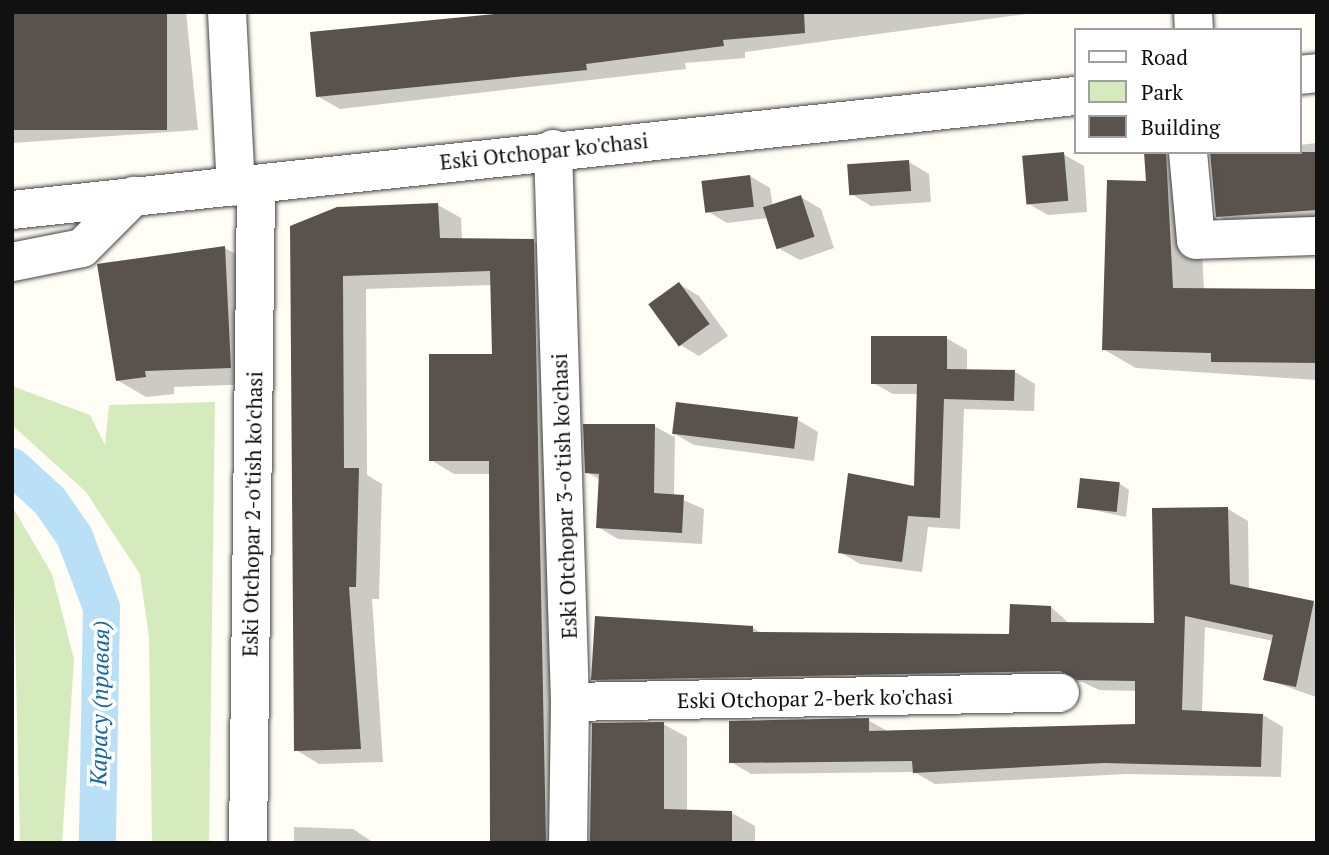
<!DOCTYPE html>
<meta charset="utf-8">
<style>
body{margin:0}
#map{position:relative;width:1329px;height:855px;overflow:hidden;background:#fffdf5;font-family:"PT Serif",serif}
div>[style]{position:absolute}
.green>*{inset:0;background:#d5ebbd}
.shadow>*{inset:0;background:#0003}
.canal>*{height:37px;margin:-18.5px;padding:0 18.5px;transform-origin:18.5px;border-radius:18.5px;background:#b9e0f7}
.building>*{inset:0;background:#5a524d;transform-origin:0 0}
.roads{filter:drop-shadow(0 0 2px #444) drop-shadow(0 0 2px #444)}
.minor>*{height:38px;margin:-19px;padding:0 19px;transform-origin:19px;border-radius:19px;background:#fff}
span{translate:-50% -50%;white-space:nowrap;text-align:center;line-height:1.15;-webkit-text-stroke:7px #fff;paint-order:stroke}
.street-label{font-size:21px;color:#111}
.water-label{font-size:23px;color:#1768a6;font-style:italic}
.frame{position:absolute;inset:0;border:14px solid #111;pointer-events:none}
.legend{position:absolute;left:1074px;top:28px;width:228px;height:126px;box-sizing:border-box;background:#fff;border:2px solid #a0a0a0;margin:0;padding:9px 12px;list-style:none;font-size:21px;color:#111}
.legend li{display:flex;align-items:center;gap:14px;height:35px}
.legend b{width:35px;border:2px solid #a0a0a0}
</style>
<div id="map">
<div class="green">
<div style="clip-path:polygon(12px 386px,90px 415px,105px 445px,109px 405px,215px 402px,209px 843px,152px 843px,149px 637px,140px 574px,86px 492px,12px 425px)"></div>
<div style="clip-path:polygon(12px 506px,52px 574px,74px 659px,62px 843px,20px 843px)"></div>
</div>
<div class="shadow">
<div style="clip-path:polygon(12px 12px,186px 12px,198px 130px,12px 143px)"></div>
<div style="clip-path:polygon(527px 12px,1041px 12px,745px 52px,745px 58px,685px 63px,686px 69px,340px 109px,317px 96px)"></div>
<div style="clip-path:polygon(1317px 143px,1317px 227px,1247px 233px,1218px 216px,1299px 152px,1299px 145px)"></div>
<div style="clip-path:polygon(1146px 152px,1205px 152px,1198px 173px,1204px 290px,1317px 290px,1317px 380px,1136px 368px,1103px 349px,1147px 183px)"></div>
<div style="clip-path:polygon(1063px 154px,1084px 166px,1087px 212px,1048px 215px,1027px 203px)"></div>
<div style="clip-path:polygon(909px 162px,929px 174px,931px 202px,871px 206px,851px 194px)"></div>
<div style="clip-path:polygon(750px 176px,770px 188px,773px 207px,801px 197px,821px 209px,834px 248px,800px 260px,780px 249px,769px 218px,727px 223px,707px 211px)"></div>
<div style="clip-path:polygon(438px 205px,461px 218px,462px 240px,533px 241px,557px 255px,571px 843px,490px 843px,491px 474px,454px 474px,431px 460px,494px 356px,492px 285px,366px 289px,367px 475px,382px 484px,379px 599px,372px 599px,383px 762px,319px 764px,296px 750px,292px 227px)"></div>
<div style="clip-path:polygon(225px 248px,254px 265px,259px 384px,174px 387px,174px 394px,146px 397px,117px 380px,102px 263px)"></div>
<div style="clip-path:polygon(679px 284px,699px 296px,728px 336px,699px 356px,679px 344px)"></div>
<div style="clip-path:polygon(946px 338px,967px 350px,967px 371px,1015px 372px,1035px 384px,1034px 411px,964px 409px,960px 529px,928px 527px,922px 572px,860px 564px,840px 552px,916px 488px,919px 394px,893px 394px,873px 383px)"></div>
<div style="clip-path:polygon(678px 404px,798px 420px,818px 432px,814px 461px,694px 445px,675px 434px,674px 496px,704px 509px,702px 544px,618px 539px,598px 527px,600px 480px,587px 472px,654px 426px,674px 437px)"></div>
<div style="clip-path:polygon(1120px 484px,1129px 490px,1126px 517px,1079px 507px)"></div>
<div style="clip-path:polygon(1228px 509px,1248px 521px,1249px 590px,1317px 604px,1316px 697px,1265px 679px,1273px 641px,1205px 627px,1202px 712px,1263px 715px,1283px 727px,1281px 777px,1126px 774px,935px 784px,914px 772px,751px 774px,731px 762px,868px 720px,889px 732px,1136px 726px,1136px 691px,1099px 690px,1082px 682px,613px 690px,593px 679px,753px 628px,763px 634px,1010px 636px,1051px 607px,1071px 625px,1156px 625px)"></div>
<div style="clip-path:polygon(663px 724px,687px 737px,687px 811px,732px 813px,755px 826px,755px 843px,589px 843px,593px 725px)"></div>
<div style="clip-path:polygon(294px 827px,353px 829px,374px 843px,294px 843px)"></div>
</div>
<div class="canal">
<div style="left:12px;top:466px;width:50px;rotate:42.6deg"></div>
<div style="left:49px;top:500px;width:44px;rotate:55.2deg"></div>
<div style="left:74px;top:536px;width:76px;rotate:69.2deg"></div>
<div style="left:101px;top:607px;width:236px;rotate:91deg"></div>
</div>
<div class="building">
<div style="left:12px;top:12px;width:155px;height:118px"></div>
<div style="clip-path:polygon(515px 12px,804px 12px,805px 33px,723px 40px,724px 46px,586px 64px,587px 70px,316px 97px,310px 32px)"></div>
<div style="left:1064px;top:152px;width:49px;height:42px;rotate:85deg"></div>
<div style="clip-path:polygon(1144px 152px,1166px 152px,1173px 288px,1317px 289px,1317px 363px,1211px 362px,1211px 353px,1102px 350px,1107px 180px,1146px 181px)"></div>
<div style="clip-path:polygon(1210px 152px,1317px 152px,1317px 210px,1216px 217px)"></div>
<div style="left:909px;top:160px;width:31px;height:62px;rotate:86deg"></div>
<div style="left:750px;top:175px;width:32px;height:49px;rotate:83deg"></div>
<div style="left:801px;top:195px;width:44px;height:40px;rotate:72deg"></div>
<div style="clip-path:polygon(438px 203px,440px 238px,534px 239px,546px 843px,490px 843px,489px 461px,429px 461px,429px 354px,492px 354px,490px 271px,343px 276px,344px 468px,359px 468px,356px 587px,349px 587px,361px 749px,294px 751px,290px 226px,337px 207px)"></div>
<div style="clip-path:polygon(225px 246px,231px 368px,145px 371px,146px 377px,116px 381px,97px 264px)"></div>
<div style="left:679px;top:282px;width:52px;height:38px;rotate:54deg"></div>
<div style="clip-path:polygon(871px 336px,947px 336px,947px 369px,1015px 370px,1014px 401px,944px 399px,940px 518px,908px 516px,902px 562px,838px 553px,848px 473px,914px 486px,917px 384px,871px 384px)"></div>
<div style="left:676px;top:402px;width:123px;height:32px;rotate:7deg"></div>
<div style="clip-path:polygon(583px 424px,655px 424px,654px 493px,684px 495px,682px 533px,596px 528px,599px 474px,585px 473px)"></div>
<div style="left:1080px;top:478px;width:40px;height:30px;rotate:6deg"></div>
<div style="clip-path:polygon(1228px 507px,1230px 584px,1314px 601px,1296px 687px,1263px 680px,1273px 635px,1185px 616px,1182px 710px,1263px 714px,1261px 767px,1104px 763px,913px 773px,912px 761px,729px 763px,729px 721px,869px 718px,869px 731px,1135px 724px,1135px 681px,1077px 680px,1060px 671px,591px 680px,595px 616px,753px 626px,753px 632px,1009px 634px,1010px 604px,1051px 606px,1051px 622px,1154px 623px,1152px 508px)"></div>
<div style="clip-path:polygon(664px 722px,664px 809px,732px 811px,732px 843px,590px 843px,592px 723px)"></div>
</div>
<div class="roads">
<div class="minor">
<div style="left:227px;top:12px;width:175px;rotate:87.1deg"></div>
<div style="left:1193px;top:12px;width:18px;rotate:87deg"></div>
<div style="left:1299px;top:75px;width:18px;rotate:-6deg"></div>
<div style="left:553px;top:149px;width:553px;rotate:88.24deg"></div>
<div style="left:570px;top:702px;width:141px;rotate:90.8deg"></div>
<div style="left:1188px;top:152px;width:88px;rotate:84.8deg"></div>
<div style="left:1196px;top:240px;width:121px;rotate:-1.9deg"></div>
<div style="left:12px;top:210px;width:1069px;rotate:-6.12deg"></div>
<div style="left:12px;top:262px;width:71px;rotate:-11.3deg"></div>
<div style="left:82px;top:248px;width:74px;rotate:-45deg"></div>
<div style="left:570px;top:702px;width:490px;rotate:-1.1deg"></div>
<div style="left:248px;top:843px;width:658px;rotate:-89.3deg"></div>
</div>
</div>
<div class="street-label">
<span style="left:544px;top:151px;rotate:-6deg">Eski Otchopar ko'chasi</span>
<span style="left:564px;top:496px;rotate:-92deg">Eski Otchopar 3-o'tish ko'chasi</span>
<span style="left:252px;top:514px;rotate:-89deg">Eski Otchopar 2-o'tish ko'chasi</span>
<span style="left:815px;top:698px;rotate:-1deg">Eski Otchopar 2-berk ko'chasi</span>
</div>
<div class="water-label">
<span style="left:100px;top:703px;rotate:-89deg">Карасу (правая)</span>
</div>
<div class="frame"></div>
<ul class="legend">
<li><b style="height:9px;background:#fff"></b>Road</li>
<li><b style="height:19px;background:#d5ebbd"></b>Park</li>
<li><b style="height:19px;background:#5a524d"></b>Building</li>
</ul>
</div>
